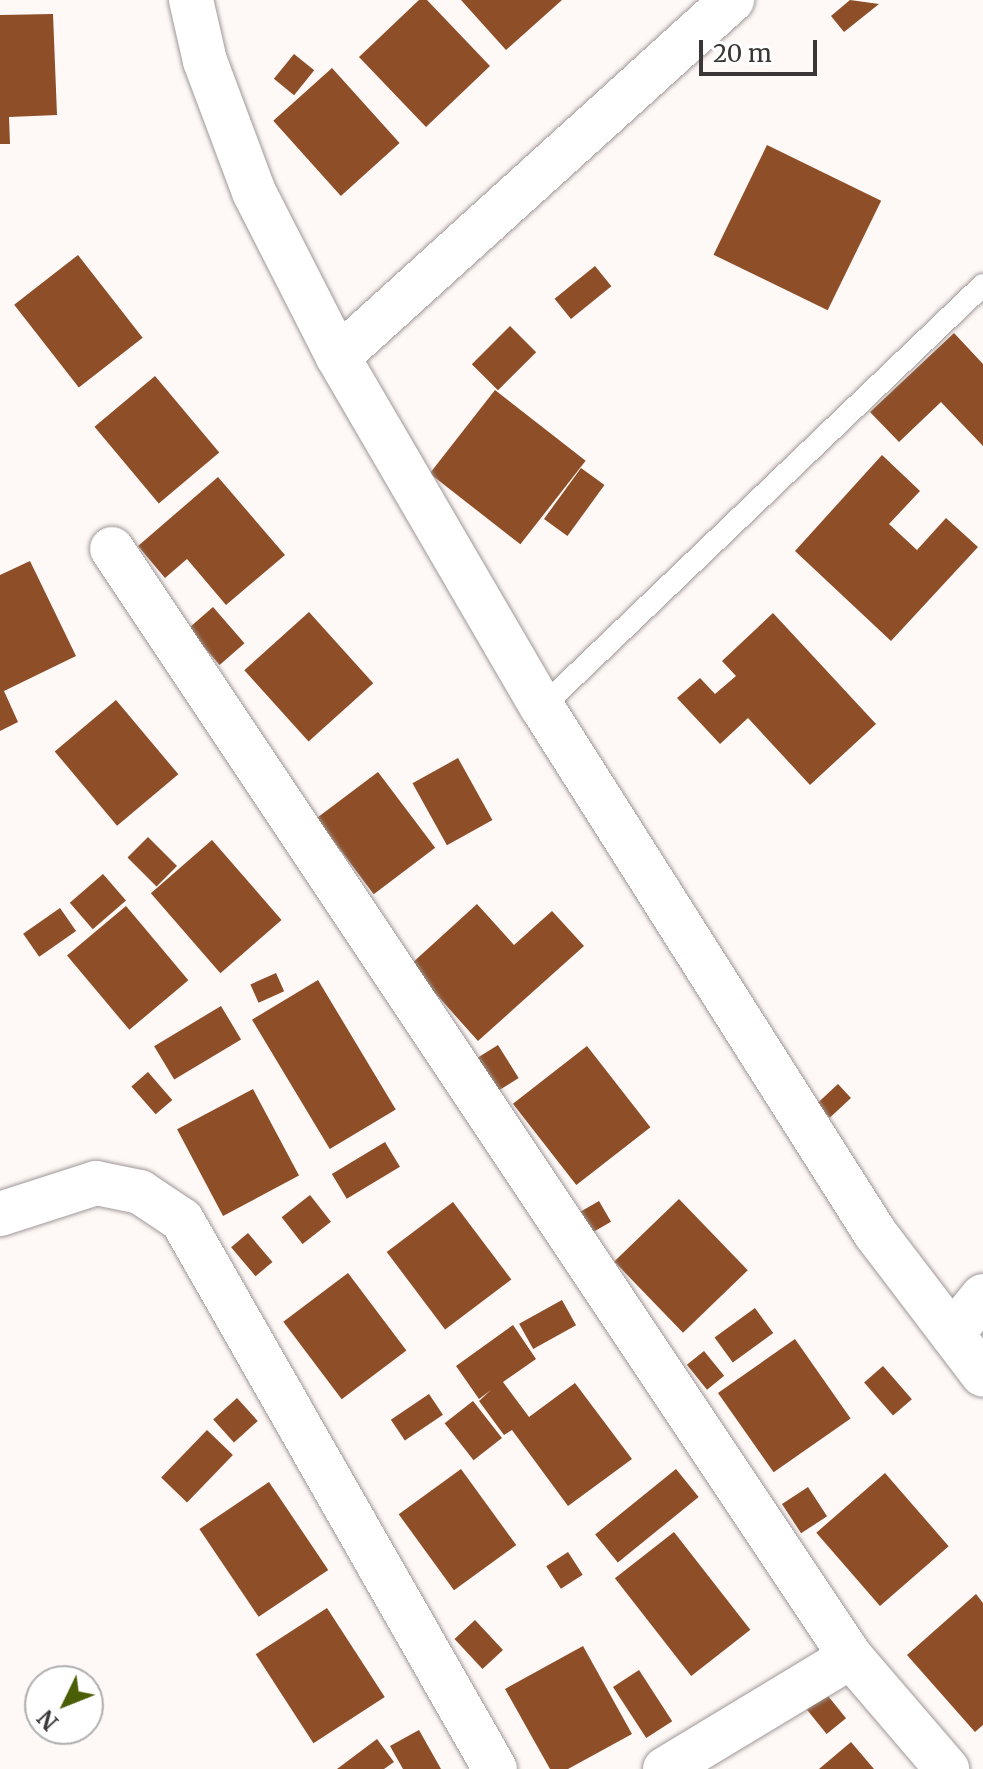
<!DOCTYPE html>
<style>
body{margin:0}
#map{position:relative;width:983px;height:1769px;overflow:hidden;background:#fef8f7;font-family:Merriweather,serif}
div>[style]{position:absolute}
.building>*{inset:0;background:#8d4e28;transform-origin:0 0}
.roads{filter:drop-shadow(0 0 2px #9f9897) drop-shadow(0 0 2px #9f9897)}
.lane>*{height:22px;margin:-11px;padding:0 11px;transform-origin:11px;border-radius:11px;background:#fff}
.street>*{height:44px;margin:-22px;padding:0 22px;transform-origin:22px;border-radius:22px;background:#fff}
span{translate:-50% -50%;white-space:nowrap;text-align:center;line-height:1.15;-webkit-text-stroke:8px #fff;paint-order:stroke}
.north{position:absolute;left:24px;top:1665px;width:80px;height:80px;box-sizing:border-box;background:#fff;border:2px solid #b0afaf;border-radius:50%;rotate:227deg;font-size:22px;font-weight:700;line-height:32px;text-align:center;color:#3a3736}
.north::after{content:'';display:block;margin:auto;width:28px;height:36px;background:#4a5e06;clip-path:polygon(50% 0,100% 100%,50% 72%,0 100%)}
.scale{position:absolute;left:699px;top:40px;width:118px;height:36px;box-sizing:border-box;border:4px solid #3a3736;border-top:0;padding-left:10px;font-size:24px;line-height:28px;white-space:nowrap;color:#3a3736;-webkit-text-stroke:6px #fff;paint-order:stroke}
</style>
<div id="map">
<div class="building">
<div style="clip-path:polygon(419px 0,427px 0,490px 66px,426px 127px,359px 57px)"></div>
<div style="clip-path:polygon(461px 0,562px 0,506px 50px)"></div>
<div style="clip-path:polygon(850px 0,879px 4px,844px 32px,831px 16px)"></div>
<div style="clip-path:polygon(53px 14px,57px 115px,9px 117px,10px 144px,0 144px,0 15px)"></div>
<div style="left:294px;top:54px;width:26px;height:32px;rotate:39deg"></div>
<div style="left:332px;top:68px;width:101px;height:79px;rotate:48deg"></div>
<div style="left:767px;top:145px;width:127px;height:122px;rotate:26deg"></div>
<div style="left:78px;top:255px;width:105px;height:81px;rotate:52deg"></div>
<div style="left:595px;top:266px;width:26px;height:52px;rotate:51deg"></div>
<div style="left:510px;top:326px;width:37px;height:54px;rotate:45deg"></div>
<div style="clip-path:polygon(954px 333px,983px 364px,983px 446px,941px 402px,899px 442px,870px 412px)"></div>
<div style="left:155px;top:376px;width:100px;height:79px;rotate:50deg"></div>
<div style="left:495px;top:390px;width:115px;height:106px;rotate:38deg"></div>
<div style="clip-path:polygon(882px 455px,920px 491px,889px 524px,917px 550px,946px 518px,978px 547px,891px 641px,795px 551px)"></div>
<div style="left:581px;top:468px;width:29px;height:63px;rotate:36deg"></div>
<div style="clip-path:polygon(218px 477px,285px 555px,226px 605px,187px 559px,165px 578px,138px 546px)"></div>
<div style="clip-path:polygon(30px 561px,76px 656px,4px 691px,18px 722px,0 731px,0 575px)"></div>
<div style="left:213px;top:607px;width:48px;height:33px;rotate:49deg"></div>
<div style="left:309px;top:612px;width:96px;height:87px;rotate:48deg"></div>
<div style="clip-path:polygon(773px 613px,876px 724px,810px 785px,748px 718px,720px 744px,677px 698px,700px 678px,715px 694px,736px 676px,722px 661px)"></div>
<div style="left:116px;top:700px;width:97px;height:80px;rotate:50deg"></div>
<div style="left:458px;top:758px;width:71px;height:52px;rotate:61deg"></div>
<div style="left:378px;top:772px;width:95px;height:77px;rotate:53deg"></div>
<div style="left:148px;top:837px;width:41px;height:29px;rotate:45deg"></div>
<div style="left:212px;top:840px;width:106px;height:81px;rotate:49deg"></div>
<div style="left:103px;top:874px;width:35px;height:44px;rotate:49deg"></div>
<div style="clip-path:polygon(477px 904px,514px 945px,552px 911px,584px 946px,478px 1041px,410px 965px)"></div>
<div style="left:126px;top:906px;width:97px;height:77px;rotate:50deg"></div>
<div style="left:60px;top:908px;width:28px;height:45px;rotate:55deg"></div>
<div style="left:276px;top:973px;width:20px;height:28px;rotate:66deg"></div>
<div style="left:318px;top:980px;width:151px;height:77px;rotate:59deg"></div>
<div style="left:221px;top:1006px;width:39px;height:78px;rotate:59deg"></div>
<div style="left:498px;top:1045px;width:39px;height:26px;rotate:58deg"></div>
<div style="left:587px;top:1046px;width:103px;height:94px;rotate:52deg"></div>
<div style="left:148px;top:1072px;width:37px;height:22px;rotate:49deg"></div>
<div style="left:838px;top:1084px;width:19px;height:29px;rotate:47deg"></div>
<div style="left:253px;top:1089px;width:98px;height:86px;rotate:62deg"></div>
<div style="left:385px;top:1142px;width:29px;height:62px;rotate:59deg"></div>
<div style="left:310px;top:1195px;width:34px;height:36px;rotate:52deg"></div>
<div style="left:679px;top:1199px;width:99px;height:90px;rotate:46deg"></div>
<div style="left:599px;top:1201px;width:24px;height:28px;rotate:60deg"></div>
<div style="left:453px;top:1202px;width:97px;height:83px;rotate:53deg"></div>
<div style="left:248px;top:1233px;width:38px;height:22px;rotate:50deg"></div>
<div style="left:348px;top:1273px;width:97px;height:81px;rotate:53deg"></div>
<div style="left:562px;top:1300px;width:29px;height:49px;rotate:61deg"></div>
<div style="left:755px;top:1308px;width:31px;height:50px;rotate:54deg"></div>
<div style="clip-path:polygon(513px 1325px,536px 1359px,503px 1382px,529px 1417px,575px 1383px,632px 1459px,568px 1506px,512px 1430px,504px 1435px,479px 1401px,491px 1390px,479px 1399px,456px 1366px)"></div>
<div style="left:795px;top:1339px;width:97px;height:94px;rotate:55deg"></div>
<div style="left:704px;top:1351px;width:32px;height:22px;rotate:51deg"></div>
<div style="left:883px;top:1366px;width:44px;height:25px;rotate:49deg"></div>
<div style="left:429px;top:1394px;width:25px;height:46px;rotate:56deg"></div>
<div style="left:237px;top:1398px;width:31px;height:32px;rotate:48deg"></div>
<div style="left:473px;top:1401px;width:47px;height:36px;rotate:52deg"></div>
<div style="left:207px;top:1430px;width:36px;height:66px;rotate:44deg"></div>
<div style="left:461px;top:1469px;width:94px;height:77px;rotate:54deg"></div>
<div style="left:676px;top:1469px;width:36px;height:104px;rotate:51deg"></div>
<div style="left:885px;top:1473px;width:97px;height:91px;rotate:49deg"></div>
<div style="left:269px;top:1482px;width:106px;height:84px;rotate:56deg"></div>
<div style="left:808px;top:1487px;width:35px;height:31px;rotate:57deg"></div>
<div style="left:674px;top:1532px;width:124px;height:75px;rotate:52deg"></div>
<div style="left:568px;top:1552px;width:27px;height:26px;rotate:57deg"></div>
<div style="clip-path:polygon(976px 1594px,983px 1603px,983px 1725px,975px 1732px,907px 1655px)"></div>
<div style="left:327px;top:1608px;width:106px;height:85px;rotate:57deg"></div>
<div style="left:475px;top:1620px;width:41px;height:28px;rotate:47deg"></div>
<div style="clip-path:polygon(583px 1646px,632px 1734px,568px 1769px,550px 1769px,505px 1689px)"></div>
<div style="left:639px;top:1670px;width:61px;height:31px;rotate:57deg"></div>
<div style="left:824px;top:1691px;width:35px;height:25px;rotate:51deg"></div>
<div style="clip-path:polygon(419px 1730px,441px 1769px,403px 1769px,390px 1746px)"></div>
<div style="clip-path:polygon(377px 1739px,394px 1762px,384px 1769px,337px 1769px)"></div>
<div style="clip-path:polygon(851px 1742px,874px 1769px,819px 1769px)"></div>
</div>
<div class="roads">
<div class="lane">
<div style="left:542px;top:707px;width:610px;rotate:-43.74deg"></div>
</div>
<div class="street">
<div style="left:191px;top:0;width:63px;rotate:77.1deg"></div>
<div style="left:205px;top:61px;width:140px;rotate:69.5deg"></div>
<div style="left:254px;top:192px;width:185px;rotate:63deg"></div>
<div style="left:338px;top:357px;width:405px;rotate:59.8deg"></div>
<div style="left:542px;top:707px;width:623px;rotate:57.66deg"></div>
<div style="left:875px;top:1233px;width:178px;rotate:52.7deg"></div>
<div style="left:338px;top:357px;width:532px;rotate:-42.18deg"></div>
<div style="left:112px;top:549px;width:1332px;rotate:56.3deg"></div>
<div style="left:851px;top:1657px;width:148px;rotate:49.4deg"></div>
<div style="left:0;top:1214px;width:101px;rotate:-17.9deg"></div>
<div style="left:96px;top:1183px;width:45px;rotate:11.6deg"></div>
<div style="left:140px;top:1192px;width:50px;rotate:33.7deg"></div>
<div style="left:182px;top:1220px;width:632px;rotate:60.31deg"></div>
<div style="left:952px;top:1334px;width:49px;rotate:-50.8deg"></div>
<div style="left:665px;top:1769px;width:217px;rotate:-31.1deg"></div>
</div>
</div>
<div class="north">N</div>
<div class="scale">20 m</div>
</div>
